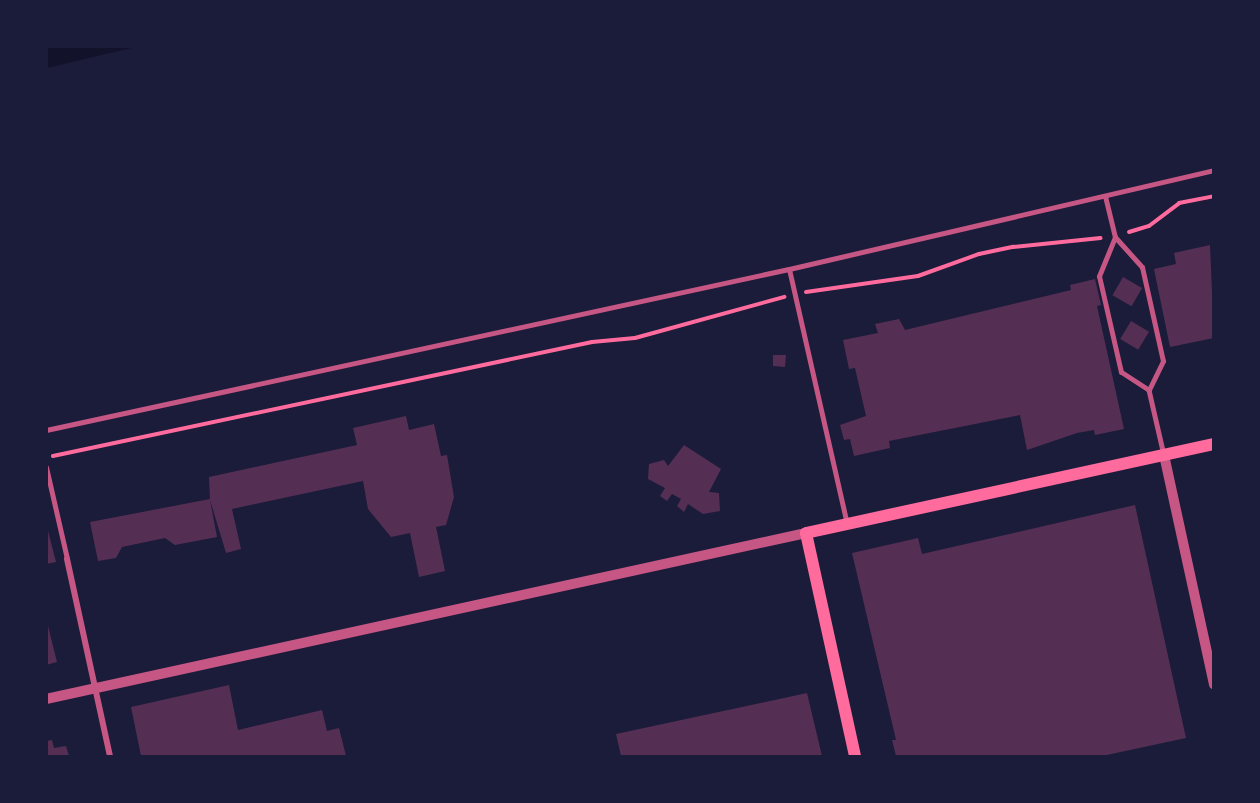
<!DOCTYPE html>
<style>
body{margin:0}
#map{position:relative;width:1260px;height:803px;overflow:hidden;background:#1b1b3a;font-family:"Times New Roman",serif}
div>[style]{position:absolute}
.water>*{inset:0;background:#12122b}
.building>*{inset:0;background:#542f53;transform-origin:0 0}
.path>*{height:4px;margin:-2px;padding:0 2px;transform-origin:2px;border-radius:2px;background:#ff6b9d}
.service>*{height:4.5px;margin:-2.25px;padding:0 2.25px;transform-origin:2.25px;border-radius:2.25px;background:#c65784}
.pedestrian>*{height:5px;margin:-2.5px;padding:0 2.5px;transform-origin:2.5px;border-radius:2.5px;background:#c65784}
.minor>*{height:6px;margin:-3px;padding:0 3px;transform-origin:3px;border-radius:3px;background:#c65784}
.tertiary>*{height:10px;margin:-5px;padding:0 5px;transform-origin:5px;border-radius:5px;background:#c65784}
.secondary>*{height:12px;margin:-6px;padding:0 6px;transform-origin:6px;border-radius:6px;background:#ff6b9d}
span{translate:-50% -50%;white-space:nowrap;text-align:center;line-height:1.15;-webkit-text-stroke:5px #1b1b3a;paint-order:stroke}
.frame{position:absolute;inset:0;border:48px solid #1b1b3a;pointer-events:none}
</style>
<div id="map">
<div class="water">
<div style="clip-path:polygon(47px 46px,135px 46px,135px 47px,47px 68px)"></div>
</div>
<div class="building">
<div style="clip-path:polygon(1210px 245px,1214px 338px,1170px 347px,1154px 269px,1176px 264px,1174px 253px)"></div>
<div style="left:1123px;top:277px;width:22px;height:21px;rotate:30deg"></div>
<div style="clip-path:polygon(1095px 279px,1101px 305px,1097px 306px,1124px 429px,1095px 435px,1094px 430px,1077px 433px,1027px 450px,1020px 415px,889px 441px,890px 448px,854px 456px,850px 439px,844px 440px,840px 425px,866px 416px,855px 368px,849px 369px,843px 340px,878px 333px,875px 324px,899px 319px,905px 330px,1071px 290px,1070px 285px)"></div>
<div style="left:1131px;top:321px;width:21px;height:21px;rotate:31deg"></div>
<div style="clip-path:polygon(773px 355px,786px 355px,785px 367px,773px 366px)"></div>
<div style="clip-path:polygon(406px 416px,409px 430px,434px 424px,441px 456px,447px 455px,454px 497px,446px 525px,436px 527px,445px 571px,419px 577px,410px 533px,391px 537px,368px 509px,363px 481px,232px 509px,241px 549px,226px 553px,210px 500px,217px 537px,175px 545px,165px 538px,122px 547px,116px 558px,98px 561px,90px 522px,210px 499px,209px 477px,357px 445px,353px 428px)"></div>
<div style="clip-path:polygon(684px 445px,721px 469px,709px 492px,719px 493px,720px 511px,703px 514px,688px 504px,684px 512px,677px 506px,681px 499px,672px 494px,667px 501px,660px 496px,665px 488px,648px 479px,649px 464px,664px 460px,668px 466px)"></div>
<div style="clip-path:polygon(1135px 505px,1186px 738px,1102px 756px,896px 756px,892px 740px,896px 740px,852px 553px,918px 538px,922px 554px)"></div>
<div style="clip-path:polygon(46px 523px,56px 562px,46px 564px)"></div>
<div style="clip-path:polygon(46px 618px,57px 662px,46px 665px)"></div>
<div style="clip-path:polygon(229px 685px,238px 730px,322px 710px,327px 731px,339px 728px,346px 756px,141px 756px,131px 707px)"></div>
<div style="clip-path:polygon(807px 693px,822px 756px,621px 756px,616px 734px)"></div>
<div style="clip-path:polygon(52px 740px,54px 748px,66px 746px,69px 756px,46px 756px,46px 741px)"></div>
</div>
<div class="path">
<div style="left:1129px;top:232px;width:21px;rotate:-17deg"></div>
<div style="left:1149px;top:226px;width:38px;rotate:-37deg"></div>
<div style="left:1179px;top:203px;width:36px;rotate:-11deg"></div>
<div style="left:806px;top:292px;width:113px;rotate:-8.1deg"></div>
<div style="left:918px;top:276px;width:65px;rotate:-19.8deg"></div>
<div style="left:979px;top:254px;width:35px;rotate:-12deg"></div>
<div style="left:1013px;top:247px;width:88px;rotate:-5.8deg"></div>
<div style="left:53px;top:456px;width:551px;rotate:-11.94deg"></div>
<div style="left:592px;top:342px;width:43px;rotate:-5.3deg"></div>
<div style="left:635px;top:338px;width:155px;rotate:-15.4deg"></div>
</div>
<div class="service">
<div style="left:1149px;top:390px;width:67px;rotate:77deg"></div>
</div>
<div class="pedestrian">
<div style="left:1105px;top:196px;width:42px;rotate:76.3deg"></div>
<div style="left:1115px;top:237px;width:40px;rotate:48deg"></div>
<div style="left:1142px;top:267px;width:96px;rotate:77.4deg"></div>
<div style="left:1163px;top:361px;width:32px;rotate:116deg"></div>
<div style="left:1149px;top:390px;width:33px;rotate:-147deg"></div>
<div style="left:1121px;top:372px;width:98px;rotate:-102.9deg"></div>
<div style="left:1099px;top:276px;width:42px;rotate:-67.7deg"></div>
<div style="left:789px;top:269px;width:262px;rotate:77.2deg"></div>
<div style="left:46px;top:430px;width:760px;rotate:-12.23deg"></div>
<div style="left:789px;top:269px;width:436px;rotate:-13.1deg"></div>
<div style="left:46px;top:467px;width:94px;rotate:77.1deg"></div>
</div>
<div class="minor">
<div style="left:67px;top:559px;width:202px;rotate:77.7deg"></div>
</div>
<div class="tertiary">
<div style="left:1164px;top:455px;width:235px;rotate:77.7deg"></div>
<div style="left:46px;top:699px;width:778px;rotate:-12.32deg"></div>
</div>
<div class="secondary">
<div style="left:855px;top:756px;width:228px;rotate:-102.4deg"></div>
<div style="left:806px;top:533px;width:418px;rotate:-12.3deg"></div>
</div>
<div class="frame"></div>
</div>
